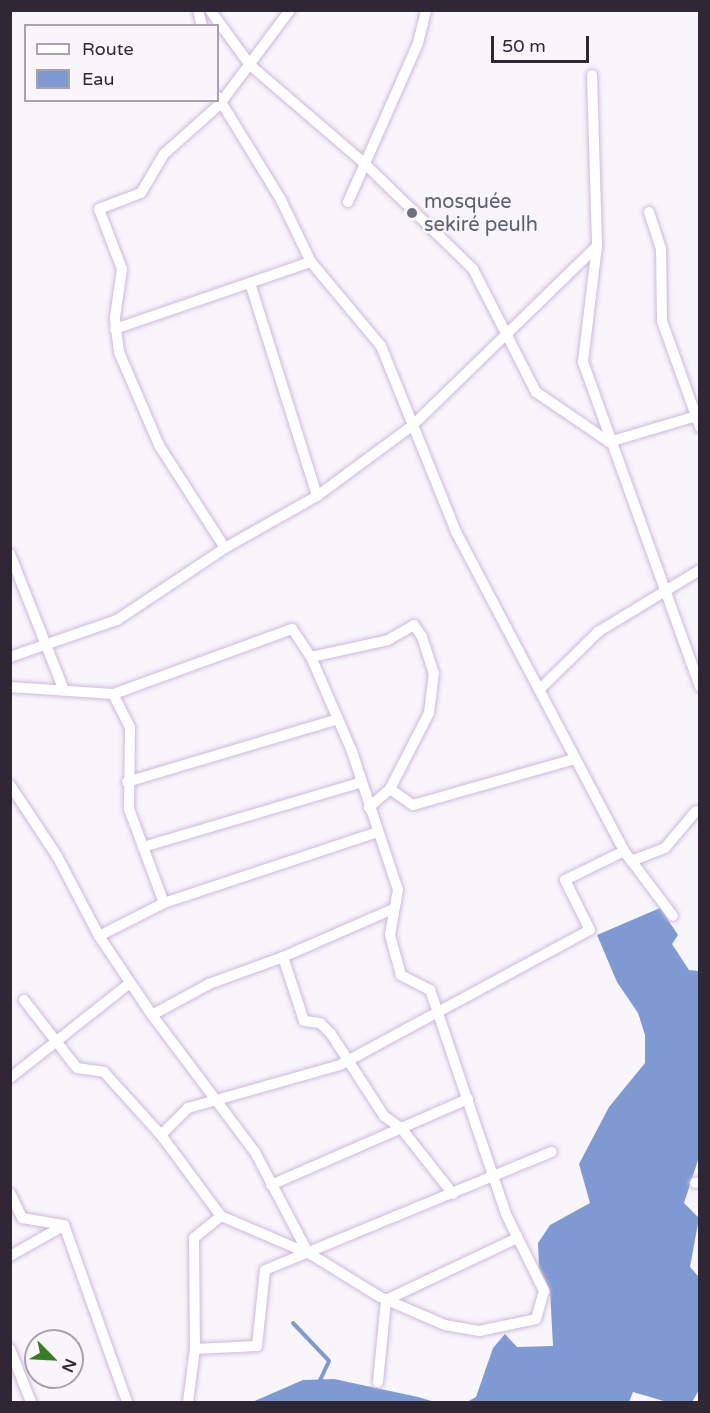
<!DOCTYPE html>
<meta charset="utf-8">
<style>
body{margin:0}
#map{position:relative;width:710px;height:1413px;overflow:hidden;background:#f8f5fb;font-family:"Varela Round",sans-serif}
div>[style]{position:absolute}
.water>*{inset:0;background:#7f9ad2}
.stream>*{height:4px;margin:-2px;padding:0 2px;transform-origin:2px;border-radius:2px;background:#7f9ad2}
.roads{filter:drop-shadow(0 0 2px #ccbad9) drop-shadow(0 0 2px #ccbad9)}
.minor>*{height:10px;margin:-5px;padding:0 5px;transform-origin:5px;border-radius:5px;background:#fff}
.dots>*{width:16px;height:16px;translate:-50% -50%;box-sizing:border-box;border:3px solid #f8f5fb;border-radius:50%}
span{translate:-50% -50%;white-space:nowrap;text-align:center;line-height:1.15;-webkit-text-stroke:4.5px #f8f5fb;paint-order:stroke}
.worship-label{font-size:20px;color:#5b616d}
.left{translate:0 -50%;text-align:left}
.frame{position:absolute;inset:0;border:12px solid #2f2834;pointer-events:none}
.legend{position:absolute;left:24px;top:24px;width:195px;height:78px;box-sizing:border-box;background:#f8f5fb;border:2px solid #a8a3ab;margin:0;padding:8px 10px;list-style:none;font-size:18px;color:#2f2834}
.legend li{display:flex;align-items:center;gap:12px;height:30px}
.legend b{width:30px;border:2px solid #a8a3ab}
.north{position:absolute;left:24px;top:1329px;width:60px;height:60px;box-sizing:border-box;background:#f8f5fb;border:2px solid #a8a3ab;border-radius:50%;rotate:114deg;font-size:16px;font-weight:700;line-height:24px;text-align:center;color:#2f2834}
.north::after{content:'';display:block;margin:auto;width:21px;height:27px;background:#367e22;clip-path:polygon(50% 0,100% 100%,50% 72%,0 100%)}
.scale{position:absolute;left:491px;top:36px;width:98px;height:27px;box-sizing:border-box;border:3px solid #2f2834;border-top:0;padding-left:8px;font-size:18px;line-height:21px;white-space:nowrap;color:#2f2834;-webkit-text-stroke:4px #f8f5fb;paint-order:stroke}
</style>
<div id="map">
<div class="water">
<div style="clip-path:polygon(660px 908px,678px 935px,672px 944px,689px 970px,699px 971px,699px 1157px,684px 1203px,699px 1218px,690px 1267px,699px 1277px,699px 1390px,692px 1402px,667px 1402px,633px 1392px,629px 1402px,467px 1402px,476px 1397px,493px 1348px,505px 1334px,517px 1347px,553px 1346px,550px 1290px,539px 1267px,538px 1243px,550px 1225px,590px 1203px,579px 1164px,609px 1107px,645px 1063px,645px 1035px,638px 1013px,617px 982px,597px 935px)"></div>
<div style="clip-path:polygon(334px 1379px,418px 1397px,435px 1402px,252px 1402px,303px 1380px)"></div>
</div>
<div class="stream">
<div style="left:293px;top:1323px;width:52px;rotate:46.5deg"></div>
<div style="left:329px;top:1361px;width:23px;rotate:115deg"></div>
</div>
<div class="roads">
<div class="minor">
<div style="left:198px;top:10px;width:16px;rotate:76deg"></div>
<div style="left:210px;top:10px;width:68px;rotate:54deg"></div>
<div style="left:250px;top:65px;width:150px;rotate:40.7deg"></div>
<div style="left:364px;top:163px;width:152px;rotate:44.2deg"></div>
<div style="left:473px;top:269px;width:138px;rotate:62.9deg"></div>
<div style="left:536px;top:392px;width:88px;rotate:34.4deg"></div>
<div style="left:609px;top:442px;width:95px;rotate:-16.5deg"></div>
<div style="left:592px;top:75px;width:171px;rotate:88.3deg"></div>
<div style="left:597px;top:246px;width:117px;rotate:96.9deg"></div>
<div style="left:583px;top:362px;width:345px;rotate:70.2deg"></div>
<div style="left:218px;top:97px;width:121px;rotate:58.5deg"></div>
<div style="left:281px;top:200px;width:69px;rotate:64.2deg"></div>
<div style="left:311px;top:262px;width:109px;rotate:50.2deg"></div>
<div style="left:381px;top:346px;width:201px;rotate:68deg"></div>
<div style="left:456px;top:532px;width:361px;rotate:62.2deg"></div>
<div style="left:624px;top:851px;width:81px;rotate:53deg"></div>
<div style="left:348px;top:202px;width:174px;rotate:-66.2deg"></div>
<div style="left:418px;top:43px;width:34px;rotate:-76deg"></div>
<div style="left:649px;top:212px;width:38px;rotate:72deg"></div>
<div style="left:661px;top:248px;width:73px;rotate:89.2deg"></div>
<div style="left:662px;top:321px;width:113px;rotate:70.3deg"></div>
<div style="left:250px;top:283px;width:223px;rotate:72.5deg"></div>
<div style="left:115px;top:329px;width:207px;rotate:-18.9deg"></div>
<div style="left:225px;top:548px;width:122px;rotate:-122.7deg"></div>
<div style="left:159px;top:445px;width:101px;rotate:-113.3deg"></div>
<div style="left:119px;top:352px;width:35px;rotate:-97deg"></div>
<div style="left:115px;top:317px;width:49px;rotate:-81.7deg"></div>
<div style="left:122px;top:269px;width:64px;rotate:-111deg"></div>
<div style="left:99px;top:209px;width:45px;rotate:-20.9deg"></div>
<div style="left:141px;top:193px;width:45px;rotate:-59.5deg"></div>
<div style="left:164px;top:154px;width:74px;rotate:-41.7deg"></div>
<div style="left:219px;top:105px;width:119px;rotate:-53.2deg"></div>
<div style="left:10px;top:554px;width:144px;rotate:68.4deg"></div>
<div style="left:10px;top:657px;width:113px;rotate:-19.1deg"></div>
<div style="left:117px;top:620px;width:130px;rotate:-33.7deg"></div>
<div style="left:225px;top:548px;width:106px;rotate:-29.5deg"></div>
<div style="left:317px;top:496px;width:118px;rotate:-36.4deg"></div>
<div style="left:412px;top:426px;width:258px;rotate:-44.2deg"></div>
<div style="left:311px;top:657px;width:79px;rotate:-12.4deg"></div>
<div style="left:388px;top:640px;width:30px;rotate:-30deg"></div>
<div style="left:414px;top:625px;width:14px;rotate:56deg"></div>
<div style="left:422px;top:637px;width:38px;rotate:72deg"></div>
<div style="left:434px;top:673px;width:40px;rotate:97.1deg"></div>
<div style="left:429px;top:713px;width:85px;rotate:117.2deg"></div>
<div style="left:390px;top:789px;width:28px;rotate:139deg"></div>
<div style="left:10px;top:687px;width:103px;rotate:3.9deg"></div>
<div style="left:539px;top:690px;width:83px;rotate:-44.5deg"></div>
<div style="left:598px;top:632px;width:119px;rotate:-31.3deg"></div>
<div style="left:127px;top:782px;width:220px;rotate:-16.6deg"></div>
<div style="left:10px;top:785px;width:85px;rotate:56.5deg"></div>
<div style="left:57px;top:856px;width:90px;rotate:62.3deg"></div>
<div style="left:99px;top:936px;width:95px;rotate:56.1deg"></div>
<div style="left:152px;top:1015px;width:65px;rotate:-28.5deg"></div>
<div style="left:209px;top:984px;width:79px;rotate:-20deg"></div>
<div style="left:390px;top:789px;width:28px;rotate:35deg"></div>
<div style="left:413px;top:805px;width:168px;rotate:-15.9deg"></div>
<div style="left:143px;top:847px;width:228px;rotate:-16.5deg"></div>
<div style="left:631px;top:861px;width:36px;rotate:-21deg"></div>
<div style="left:665px;top:848px;width:48px;rotate:-50deg"></div>
<div style="left:393px;top:909px;width:120px;rotate:156.4deg"></div>
<div style="left:283px;top:957px;width:67px;rotate:71.8deg"></div>
<div style="left:304px;top:1021px;width:16px;rotate:7deg"></div>
<div style="left:320px;top:1023px;width:16px;rotate:45deg"></div>
<div style="left:331px;top:1034px;width:98px;rotate:57.1deg"></div>
<div style="left:384px;top:1116px;width:21px;rotate:35deg"></div>
<div style="left:401px;top:1128px;width:84px;rotate:51.8deg"></div>
<div style="left:99px;top:936px;width:73px;rotate:-26.9deg"></div>
<div style="left:164px;top:903px;width:225px;rotate:-18.4deg"></div>
<div style="left:24px;top:1000px;width:86px;rotate:52.1deg"></div>
<div style="left:77px;top:1068px;width:27px;rotate:8deg"></div>
<div style="left:104px;top:1072px;width:85px;rotate:47.9deg"></div>
<div style="left:161px;top:1135px;width:101px;rotate:53.5deg"></div>
<div style="left:221px;top:1216px;width:99px;rotate:23.2deg"></div>
<div style="left:312px;top:1255px;width:80px;rotate:31.7deg"></div>
<div style="left:380px;top:1297px;width:71px;rotate:23.3deg"></div>
<div style="left:445px;top:1325px;width:35px;rotate:10deg"></div>
<div style="left:479px;top:1331px;width:58px;rotate:-11.9deg"></div>
<div style="left:536px;top:1319px;width:29px;rotate:-74deg"></div>
<div style="left:544px;top:1291px;width:86px;rotate:-116.3deg"></div>
<div style="left:506px;top:1214px;width:237px;rotate:-108.7deg"></div>
<div style="left:430px;top:990px;width:33px;rotate:-153deg"></div>
<div style="left:401px;top:975px;width:41px;rotate:-105.4deg"></div>
<div style="left:390px;top:935px;width:46px;rotate:-79.9deg"></div>
<div style="left:398px;top:890px;width:149px;rotate:-108.4deg"></div>
<div style="left:351px;top:749px;width:100px;rotate:-113.5deg"></div>
<div style="left:311px;top:657px;width:34px;rotate:-124deg"></div>
<div style="left:292px;top:629px;width:190px;rotate:160deg"></div>
<div style="left:113px;top:694px;width:37px;rotate:63deg"></div>
<div style="left:130px;top:727px;width:82px;rotate:90.7deg"></div>
<div style="left:129px;top:809px;width:100px;rotate:69.6deg"></div>
<div style="left:152px;top:1015px;width:171px;rotate:53.1deg"></div>
<div style="left:255px;top:1152px;width:110px;rotate:62.3deg"></div>
<div style="left:10px;top:1078px;width:153px;rotate:-38.4deg"></div>
<div style="left:161px;top:1135px;width:38px;rotate:-45deg"></div>
<div style="left:188px;top:1108px;width:158px;rotate:-15.8deg"></div>
<div style="left:340px;top:1065px;width:284px;rotate:-28.4deg"></div>
<div style="left:590px;top:930px;width:56px;rotate:-116.6deg"></div>
<div style="left:565px;top:880px;width:66px;rotate:-26.2deg"></div>
<div style="left:695px;top:1183px;width:5px;rotate:-11deg"></div>
<div style="left:271px;top:1185px;width:215px;rotate:-23.6deg"></div>
<div style="left:10px;top:1193px;width:28px;rotate:64deg"></div>
<div style="left:22px;top:1218px;width:43px;rotate:9.5deg"></div>
<div style="left:64px;top:1225px;width:188px;rotate:70.4deg"></div>
<div style="left:10px;top:1256px;width:61px;rotate:-29.5deg"></div>
<div style="left:10px;top:1349px;width:57px;rotate:68.4deg"></div>
<div style="left:195px;top:1349px;width:62px;rotate:-2.8deg"></div>
<div style="left:257px;top:1346px;width:76px;rotate:-84deg"></div>
<div style="left:265px;top:1270px;width:310px;rotate:-22.4deg"></div>
<div style="left:378px;top:1382px;width:82px;rotate:-84.4deg"></div>
<div style="left:386px;top:1300px;width:145px;rotate:-25.3deg"></div>
<div style="left:188px;top:1402px;width:53px;rotate:-82.5deg"></div>
<div style="left:195px;top:1349px;width:111px;rotate:-90.5deg"></div>
<div style="left:194px;top:1238px;width:35px;rotate:-39deg"></div>
</div>
</div>
<div class="dots">
<div style="left:412px;top:213px;background:#6b7280"></div>
</div>
<div class="worship-label">
<span class="left" style="left:424px;top:214px">mosquée<br>sekiré peulh</span>
</div>
<div class="frame"></div>
<ul class="legend">
<li><b style="height:8px;background:#fff"></b>Route</li>
<li><b style="height:16px;background:#7f9ad2"></b>Eau</li>
</ul>
<div class="north">N</div>
<div class="scale">50 m</div>
</div>
